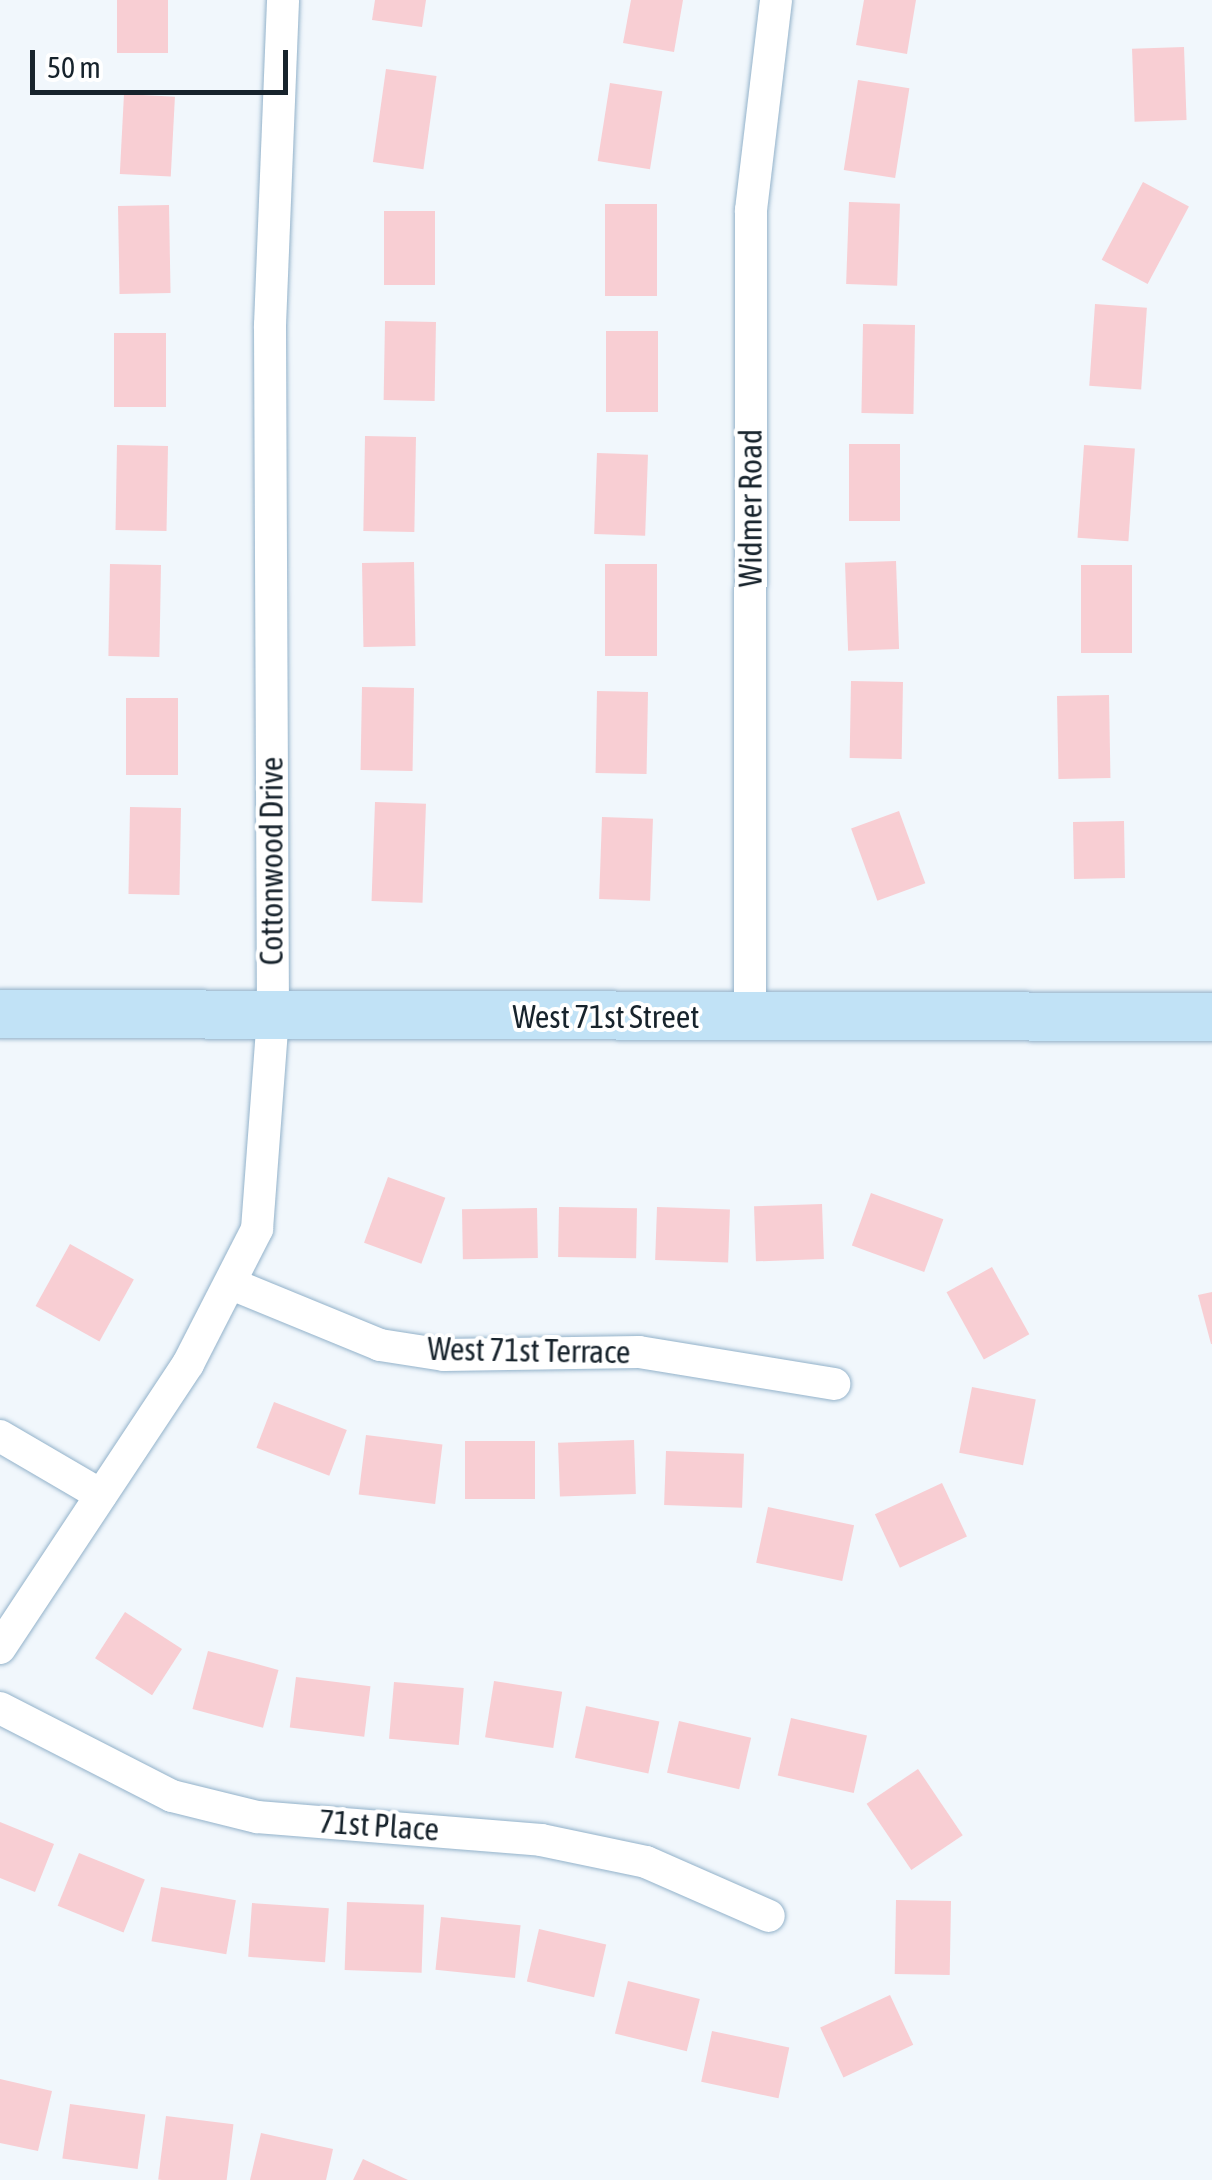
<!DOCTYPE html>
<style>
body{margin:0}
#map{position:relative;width:1212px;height:2180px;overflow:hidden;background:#f1f7fc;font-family:"Asap Condensed",sans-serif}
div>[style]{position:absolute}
.building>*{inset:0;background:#f8ced3;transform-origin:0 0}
.roads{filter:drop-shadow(0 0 2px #93b2ca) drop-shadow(0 0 2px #93b2ca)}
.street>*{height:32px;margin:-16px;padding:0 16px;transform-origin:16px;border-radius:16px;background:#fff}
.secondary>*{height:48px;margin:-24px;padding:0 24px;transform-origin:24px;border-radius:24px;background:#c1e2f6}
span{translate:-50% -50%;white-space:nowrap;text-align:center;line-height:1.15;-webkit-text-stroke:8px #fff;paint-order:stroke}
.street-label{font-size:32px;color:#17232c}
.scale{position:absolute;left:30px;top:50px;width:258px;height:45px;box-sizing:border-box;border:5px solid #17232c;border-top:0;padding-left:12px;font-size:30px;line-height:35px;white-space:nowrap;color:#17232c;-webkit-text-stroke:8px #fff;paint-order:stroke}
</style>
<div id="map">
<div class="building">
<div style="left:117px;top:0;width:51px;height:53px"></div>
<div style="clip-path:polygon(375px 0,426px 0,422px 27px,372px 20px)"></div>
<div style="clip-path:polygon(631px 0,683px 0,674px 52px,623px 43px)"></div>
<div style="clip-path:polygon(864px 0,916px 0,907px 54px,856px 45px)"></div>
<div style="left:1184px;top:47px;width:73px;height:52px;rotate:88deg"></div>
<div style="left:386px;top:69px;width:51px;height:94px;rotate:8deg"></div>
<div style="left:858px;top:80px;width:52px;height:91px;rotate:9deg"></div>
<div style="left:610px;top:83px;width:53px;height:79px;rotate:9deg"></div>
<div style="left:124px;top:94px;width:51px;height:80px;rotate:3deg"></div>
<div style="left:1143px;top:182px;width:52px;height:88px;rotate:28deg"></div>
<div style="left:849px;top:202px;width:51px;height:82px;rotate:2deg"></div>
<div style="left:605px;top:204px;width:52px;height:92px"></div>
<div style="left:169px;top:205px;width:88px;height:51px;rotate:89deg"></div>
<div style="left:384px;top:211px;width:51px;height:74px"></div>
<div style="left:1095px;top:304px;width:52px;height:82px;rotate:4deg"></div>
<div style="left:385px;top:321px;width:51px;height:79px;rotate:1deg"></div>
<div style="left:863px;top:324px;width:52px;height:89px;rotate:1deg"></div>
<div style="left:606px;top:331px;width:52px;height:81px"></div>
<div style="left:114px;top:333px;width:52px;height:74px"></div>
<div style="left:365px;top:436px;width:51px;height:95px;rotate:1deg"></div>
<div style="left:849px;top:444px;width:51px;height:77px"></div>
<div style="left:117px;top:445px;width:51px;height:85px;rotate:1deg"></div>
<div style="left:1084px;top:445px;width:51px;height:93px;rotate:4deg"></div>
<div style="left:597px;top:453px;width:51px;height:81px;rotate:2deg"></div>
<div style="left:896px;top:561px;width:88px;height:51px;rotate:88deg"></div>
<div style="left:414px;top:562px;width:84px;height:52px;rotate:89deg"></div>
<div style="left:110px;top:564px;width:51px;height:92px;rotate:1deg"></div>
<div style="left:605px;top:564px;width:52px;height:92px"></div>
<div style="left:1081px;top:565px;width:51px;height:88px"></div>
<div style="left:851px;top:681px;width:52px;height:77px;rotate:1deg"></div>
<div style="left:362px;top:687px;width:52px;height:83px;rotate:1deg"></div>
<div style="left:597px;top:691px;width:51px;height:82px;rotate:1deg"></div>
<div style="left:1109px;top:695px;width:83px;height:52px;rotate:89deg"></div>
<div style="left:126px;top:698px;width:52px;height:77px"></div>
<div style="left:375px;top:802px;width:51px;height:99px;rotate:2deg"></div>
<div style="left:130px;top:807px;width:51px;height:87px;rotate:1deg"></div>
<div style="left:899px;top:811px;width:77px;height:51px;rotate:70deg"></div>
<div style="left:602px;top:817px;width:51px;height:82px;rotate:2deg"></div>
<div style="left:1124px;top:821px;width:57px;height:51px;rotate:89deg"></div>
<div style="left:388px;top:1177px;width:61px;height:70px;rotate:20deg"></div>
<div style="left:871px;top:1193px;width:77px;height:56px;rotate:20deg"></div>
<div style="left:822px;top:1204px;width:55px;height:68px;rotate:88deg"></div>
<div style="left:559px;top:1207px;width:78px;height:50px;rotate:1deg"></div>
<div style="left:657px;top:1207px;width:73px;height:53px;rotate:2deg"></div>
<div style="left:537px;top:1208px;width:50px;height:75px;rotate:89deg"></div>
<div style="left:70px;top:1244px;width:73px;height:71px;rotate:29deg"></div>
<div style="left:992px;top:1267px;width:77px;height:52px;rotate:61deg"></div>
<div style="clip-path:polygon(1212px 1292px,1212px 1344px,1211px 1344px,1198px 1295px)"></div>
<div style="left:972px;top:1387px;width:65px;height:67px;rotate:11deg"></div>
<div style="left:274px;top:1402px;width:78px;height:49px;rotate:21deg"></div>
<div style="left:366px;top:1435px;width:77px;height:60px;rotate:7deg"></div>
<div style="left:634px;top:1440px;width:54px;height:76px;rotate:88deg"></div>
<div style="left:465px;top:1441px;width:70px;height:58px"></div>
<div style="left:666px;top:1451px;width:78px;height:54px;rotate:2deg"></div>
<div style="left:942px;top:1483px;width:59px;height:74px;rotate:65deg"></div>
<div style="left:768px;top:1507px;width:88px;height:57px;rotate:12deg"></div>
<div style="left:125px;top:1612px;width:68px;height:55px;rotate:33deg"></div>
<div style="left:208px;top:1651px;width:73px;height:60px;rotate:15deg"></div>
<div style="left:296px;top:1677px;width:75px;height:51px;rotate:7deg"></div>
<div style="left:494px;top:1681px;width:69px;height:57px;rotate:9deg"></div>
<div style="left:394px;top:1682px;width:70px;height:57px;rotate:5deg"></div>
<div style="left:586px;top:1706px;width:75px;height:53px;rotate:12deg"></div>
<div style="left:791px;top:1718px;width:78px;height:59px;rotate:13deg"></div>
<div style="left:679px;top:1721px;width:74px;height:53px;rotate:13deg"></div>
<div style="left:918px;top:1769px;width:80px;height:62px;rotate:56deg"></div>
<div style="clip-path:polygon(0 1822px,54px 1844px,35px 1892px,0 1878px)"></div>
<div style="left:79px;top:1853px;width:71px;height:57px;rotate:22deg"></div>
<div style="left:161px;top:1887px;width:76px;height:55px;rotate:10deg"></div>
<div style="left:896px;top:1900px;width:55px;height:74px;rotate:1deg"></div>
<div style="left:347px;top:1902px;width:77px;height:68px;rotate:2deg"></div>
<div style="left:252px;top:1903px;width:77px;height:54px;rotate:4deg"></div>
<div style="left:441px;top:1917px;width:80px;height:53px;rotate:6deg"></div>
<div style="left:539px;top:1929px;width:69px;height:54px;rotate:13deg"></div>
<div style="left:628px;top:1981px;width:74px;height:54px;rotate:14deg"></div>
<div style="left:890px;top:1995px;width:55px;height:77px;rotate:65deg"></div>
<div style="left:712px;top:2031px;width:79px;height:52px;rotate:12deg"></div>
<div style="clip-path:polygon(0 2079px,52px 2091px,38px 2151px,0 2143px)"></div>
<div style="left:70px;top:2104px;width:76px;height:55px;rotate:8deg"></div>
<div style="left:166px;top:2116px;width:68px;height:64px;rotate:7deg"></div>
<div style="clip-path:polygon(261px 2133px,333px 2149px,326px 2180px,250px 2180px)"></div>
<div style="clip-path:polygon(363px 2159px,408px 2180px,353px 2180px)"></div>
</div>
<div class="roads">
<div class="street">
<div style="left:750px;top:1017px;width:807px;rotate:-89.93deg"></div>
<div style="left:751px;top:210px;width:211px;rotate:-83.2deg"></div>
<div style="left:234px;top:1285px;width:158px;rotate:22.3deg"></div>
<div style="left:380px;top:1345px;width:65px;rotate:8.9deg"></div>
<div style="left:444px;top:1355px;width:195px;rotate:-0.9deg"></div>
<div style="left:639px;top:1352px;width:198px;rotate:9.3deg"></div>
<div style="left:0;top:1436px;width:117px;rotate:30.3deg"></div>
<div style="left:0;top:1648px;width:341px;rotate:-56.5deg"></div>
<div style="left:188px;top:1364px;width:152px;rotate:-62.9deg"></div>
<div style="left:257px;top:1229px;width:214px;rotate:-85.7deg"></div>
<div style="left:273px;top:1016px;width:691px;rotate:-90.25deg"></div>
<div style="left:270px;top:325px;width:325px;rotate:-87.7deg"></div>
<div style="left:0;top:1708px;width:193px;rotate:27.1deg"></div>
<div style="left:172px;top:1796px;width:88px;rotate:13.9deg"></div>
<div style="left:257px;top:1817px;width:285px;rotate:4.6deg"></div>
<div style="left:541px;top:1840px;width:107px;rotate:11.8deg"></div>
<div style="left:646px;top:1862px;width:134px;rotate:23.7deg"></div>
</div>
<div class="secondary">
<div style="left:0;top:1014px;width:1212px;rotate:0.14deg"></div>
</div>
</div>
<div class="street-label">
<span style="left:751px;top:508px;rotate:-90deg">Widmer Road</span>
<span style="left:272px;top:861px;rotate:-90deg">Cottonwood Drive</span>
<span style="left:606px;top:1017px">West 71st Street</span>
<span style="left:529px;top:1351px;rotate:1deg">West 71st Terrace</span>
<span style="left:379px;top:1826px;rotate:4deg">71st Place</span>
</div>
<div class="scale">50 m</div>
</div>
